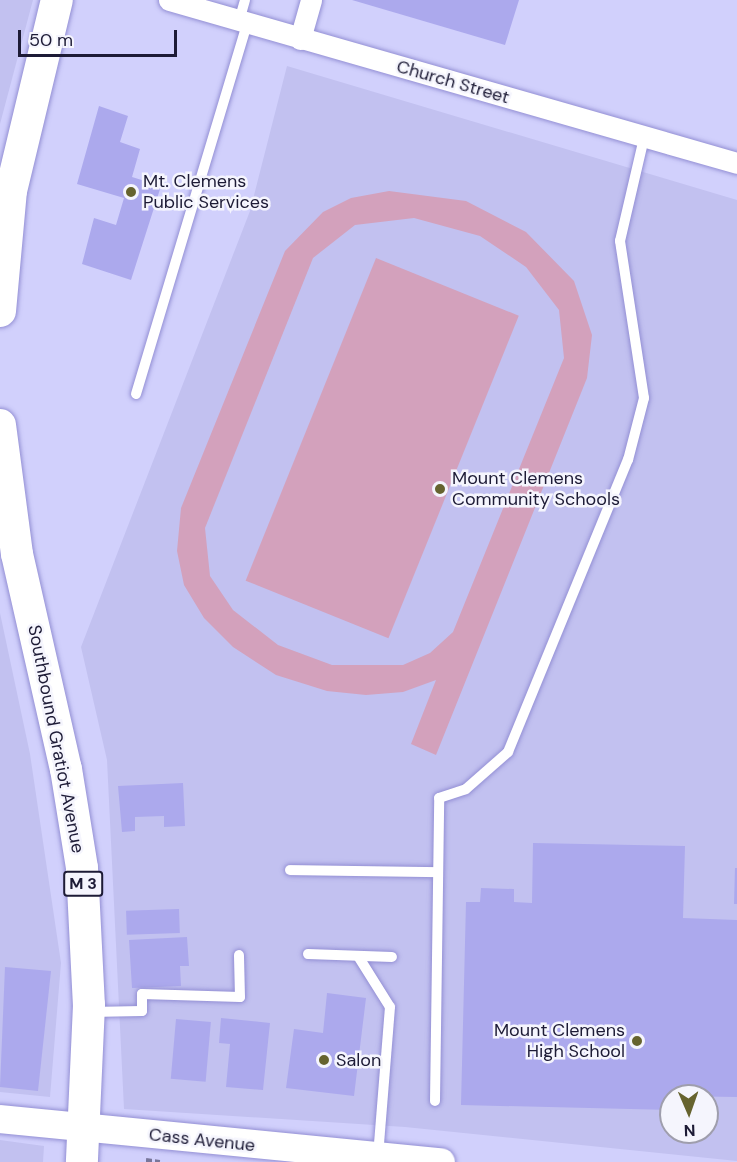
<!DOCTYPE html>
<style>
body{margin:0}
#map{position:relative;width:737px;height:1162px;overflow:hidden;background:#d1d0fc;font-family:"DM Sans",sans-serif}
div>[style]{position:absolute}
.built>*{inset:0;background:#c2c1f0}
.green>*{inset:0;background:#d3a1bc;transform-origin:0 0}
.building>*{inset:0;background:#aca9ed;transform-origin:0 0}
.path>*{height:4px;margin-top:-2px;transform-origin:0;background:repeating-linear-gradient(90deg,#78769a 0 6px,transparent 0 9px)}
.roads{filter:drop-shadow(0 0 2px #938fd4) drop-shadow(0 0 2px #938fd4)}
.lane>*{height:10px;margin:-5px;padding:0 5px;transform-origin:5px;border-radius:5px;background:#fff}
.street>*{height:21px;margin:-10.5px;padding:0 10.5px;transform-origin:10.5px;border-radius:10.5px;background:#fff}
.secondary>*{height:28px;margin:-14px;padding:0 14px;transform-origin:14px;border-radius:14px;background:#fff}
.primary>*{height:32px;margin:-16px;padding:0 16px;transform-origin:16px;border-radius:16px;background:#fff}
.dots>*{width:16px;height:16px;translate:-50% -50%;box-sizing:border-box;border:3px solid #f5f5fd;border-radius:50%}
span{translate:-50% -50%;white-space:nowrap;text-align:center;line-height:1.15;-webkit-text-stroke:5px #f5f5fd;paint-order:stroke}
.shield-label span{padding:2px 4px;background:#f5f5fd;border:2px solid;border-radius:4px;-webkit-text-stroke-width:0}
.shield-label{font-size:16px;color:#1d1b36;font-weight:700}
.street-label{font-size:18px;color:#1d1b36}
.poi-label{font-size:18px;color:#1d1b36}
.left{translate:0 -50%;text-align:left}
.right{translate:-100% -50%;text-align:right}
.north{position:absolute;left:659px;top:1084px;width:60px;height:60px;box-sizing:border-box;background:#f5f5fd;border:2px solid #9f9ead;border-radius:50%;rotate:178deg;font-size:16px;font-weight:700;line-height:24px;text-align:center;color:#1d1b36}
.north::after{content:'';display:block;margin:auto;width:21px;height:27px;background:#66632f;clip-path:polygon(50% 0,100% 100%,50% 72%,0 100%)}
.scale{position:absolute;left:18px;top:30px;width:159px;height:27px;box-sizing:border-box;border:3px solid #1d1b36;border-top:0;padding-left:8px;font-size:18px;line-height:21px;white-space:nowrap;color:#1d1b36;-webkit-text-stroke:4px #f5f5fd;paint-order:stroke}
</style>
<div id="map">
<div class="built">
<div style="clip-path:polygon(0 0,33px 0,0 124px)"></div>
<div style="clip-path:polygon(evenodd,287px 66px,737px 200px,737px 1161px,405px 1127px,124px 1109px,107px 760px,81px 647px,250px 211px,287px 66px,671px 1096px,707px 1096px,707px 1132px,671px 1132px,671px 1096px)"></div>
<div style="clip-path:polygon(0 613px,30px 754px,61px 963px,50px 1097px,0 1092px)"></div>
<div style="clip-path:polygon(0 1140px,44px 1146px,43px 1162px,0 1162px)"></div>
</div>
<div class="green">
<div style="clip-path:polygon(evenodd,389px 191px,466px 201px,526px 232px,574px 281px,592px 335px,587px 378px,436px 755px,411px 744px,436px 680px,403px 692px,366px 695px,327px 691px,276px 675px,233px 647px,204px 618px,184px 585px,177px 551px,181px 508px,285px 251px,323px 212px,351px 198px,389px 191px,414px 218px,480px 236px,526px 267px,559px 310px,564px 358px,453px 632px,430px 653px,403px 665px,332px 665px,278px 645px,233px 610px,210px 576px,205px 528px,313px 258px,355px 225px,414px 218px)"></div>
<div style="left:376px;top:258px;width:154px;height:348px;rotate:22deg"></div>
</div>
<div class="building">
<div style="clip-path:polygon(352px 0,519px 0,505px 45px)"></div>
<div style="clip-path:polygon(99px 106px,128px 116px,120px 142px,140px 149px,132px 177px,161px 186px,131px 280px,82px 264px,94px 218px,116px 225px,124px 198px,77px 184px)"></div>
<div style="clip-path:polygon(183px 783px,185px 826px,164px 827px,164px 816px,135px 817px,135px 831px,122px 832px,118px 786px)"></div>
<div style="clip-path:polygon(533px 843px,685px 846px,683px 918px,737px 920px,737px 1097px,671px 1096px,671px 1110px,461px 1105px,466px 902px,480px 902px,481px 888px,514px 889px,514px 902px,532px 903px)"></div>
<div style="clip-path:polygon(735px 868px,737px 868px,737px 904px,734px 904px)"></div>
<div style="left:179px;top:909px;width:24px;height:53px;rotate:88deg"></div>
<div style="clip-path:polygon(187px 937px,189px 966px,180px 966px,181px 986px,132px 988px,129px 940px)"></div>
<div style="clip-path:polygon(5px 967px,51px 971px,38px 1091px,0 1087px)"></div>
<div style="clip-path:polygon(327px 993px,366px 998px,354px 1096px,286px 1088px,294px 1029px,323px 1033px)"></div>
<div style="clip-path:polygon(221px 1018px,270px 1023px,263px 1090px,226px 1087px,230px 1044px,219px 1043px)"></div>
<div style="left:176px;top:1019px;width:35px;height:60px;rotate:5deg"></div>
</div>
<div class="path">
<div style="left:146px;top:1160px;width:14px;rotate:8deg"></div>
</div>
<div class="roads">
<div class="lane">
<div style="left:239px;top:21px;width:22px;rotate:-74deg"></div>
<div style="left:136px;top:394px;width:387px;rotate:-73.3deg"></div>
<div style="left:290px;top:870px;width:148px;rotate:0.8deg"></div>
<div style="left:308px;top:954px;width:84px;rotate:2deg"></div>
<div style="left:358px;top:956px;width:60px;rotate:57.9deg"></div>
<div style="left:390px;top:1007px;width:149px;rotate:94.6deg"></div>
<div style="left:90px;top:1012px;width:52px;rotate:-1.1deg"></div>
<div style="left:142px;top:1011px;width:17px;rotate:-90deg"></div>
<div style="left:142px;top:994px;width:98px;rotate:1.8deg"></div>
<div style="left:240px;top:997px;width:42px;rotate:-91.4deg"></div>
<div style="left:435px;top:1101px;width:303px;rotate:-89.2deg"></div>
<div style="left:439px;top:798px;width:28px;rotate:-18deg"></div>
<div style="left:466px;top:789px;width:56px;rotate:-41.4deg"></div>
<div style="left:508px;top:752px;width:316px;rotate:-67.7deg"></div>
<div style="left:628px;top:460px;width:64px;rotate:-75.5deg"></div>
<div style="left:644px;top:398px;width:159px;rotate:-98.7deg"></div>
<div style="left:620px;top:241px;width:106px;rotate:-76.9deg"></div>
</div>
<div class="street">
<div style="left:169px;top:0;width:591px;rotate:16.01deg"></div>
<div style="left:300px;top:39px;width:41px;rotate:-74.2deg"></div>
</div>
<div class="secondary">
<div style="left:0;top:1119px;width:443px;rotate:5.6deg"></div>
</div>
<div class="primary">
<div style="left:0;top:311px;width:121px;rotate:-84.8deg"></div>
<div style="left:11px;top:191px;width:196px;rotate:-76.5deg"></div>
<div style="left:0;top:425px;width:130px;rotate:82.5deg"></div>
<div style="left:17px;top:554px;width:221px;rotate:77.2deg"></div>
<div style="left:66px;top:769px;width:100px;rotate:80.8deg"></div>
<div style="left:82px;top:868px;width:137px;rotate:87.1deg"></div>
<div style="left:89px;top:1005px;width:157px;rotate:92.6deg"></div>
</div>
</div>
<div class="dots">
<div style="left:131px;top:192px;background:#66632f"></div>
<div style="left:440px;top:489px;background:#66632f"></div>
<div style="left:637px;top:1041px;background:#66632f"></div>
<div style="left:324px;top:1060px;background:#66632f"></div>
</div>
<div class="shield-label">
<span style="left:83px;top:884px">M 3</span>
</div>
<div class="street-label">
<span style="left:453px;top:82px;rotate:16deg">Church Street</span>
<span style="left:56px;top:739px;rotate:79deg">Southbound Gratiot Avenue</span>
<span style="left:202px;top:1140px;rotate:6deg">Cass Avenue</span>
</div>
<div class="poi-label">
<span class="left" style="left:143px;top:192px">Mt. Clemens<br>Public Services</span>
<span class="left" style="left:452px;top:489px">Mount Clemens<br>Community Schools</span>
<span class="right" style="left:625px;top:1041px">Mount Clemens<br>High School</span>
<span class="left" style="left:336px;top:1060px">Salon</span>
</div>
<div class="north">N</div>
<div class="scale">50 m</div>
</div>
